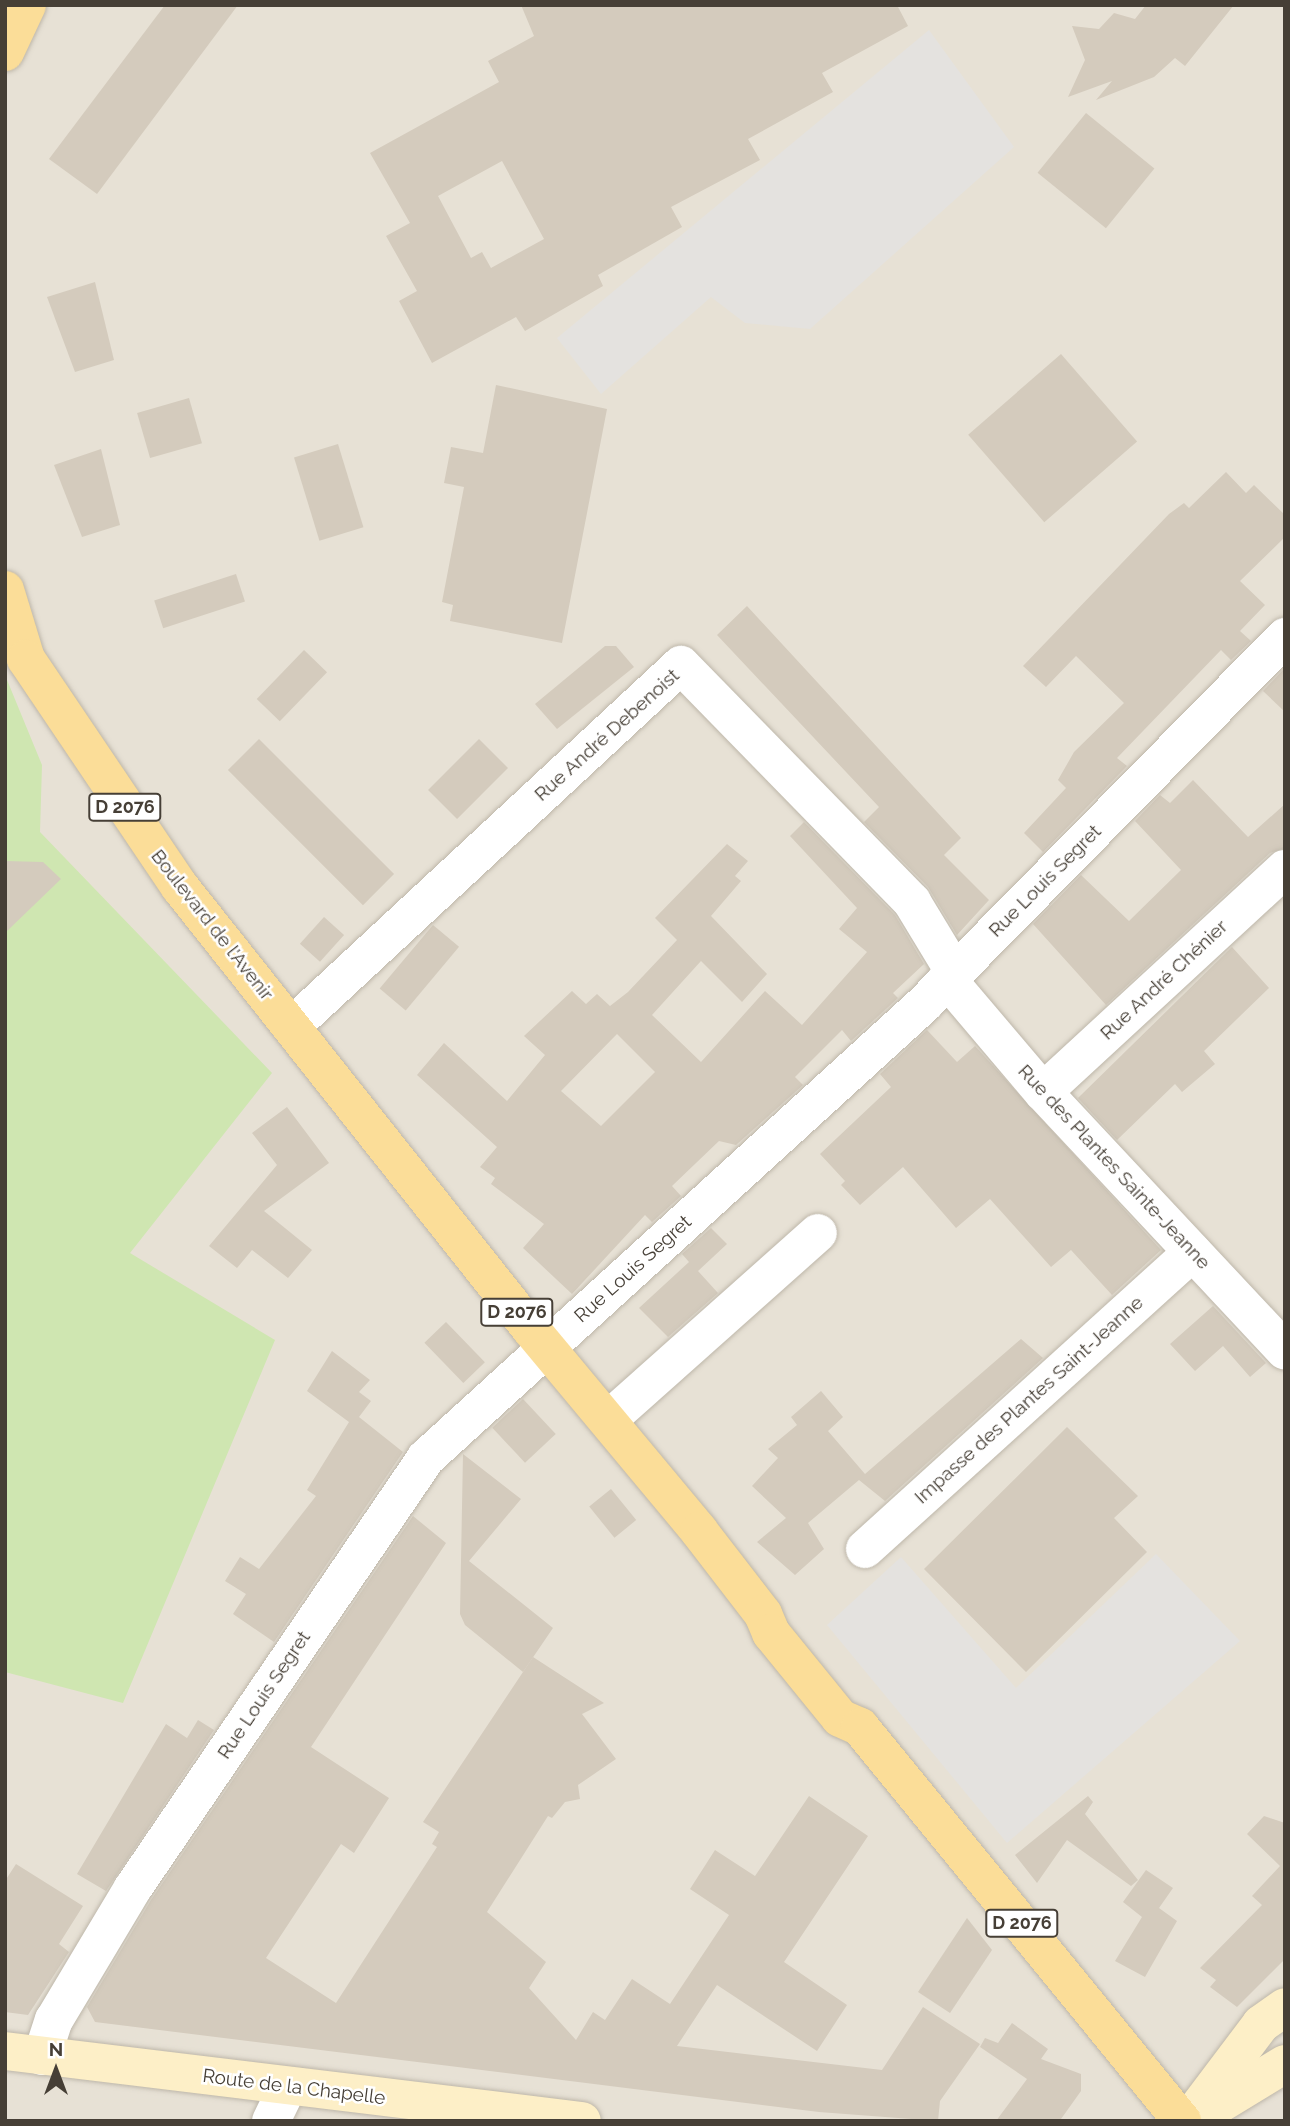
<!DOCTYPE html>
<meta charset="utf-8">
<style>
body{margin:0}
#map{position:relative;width:1290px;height:2126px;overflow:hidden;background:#f3efe7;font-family:Raleway,sans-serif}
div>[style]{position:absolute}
.residential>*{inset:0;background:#e7e1d5;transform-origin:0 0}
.green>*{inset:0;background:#cfe6b1}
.parking>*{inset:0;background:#e4e2df}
.building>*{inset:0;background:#d4cbbd;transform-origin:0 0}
.roads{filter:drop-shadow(0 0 2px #beb7aa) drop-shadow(0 0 2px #beb7aa)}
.street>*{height:38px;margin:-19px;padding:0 19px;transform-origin:19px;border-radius:19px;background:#fff}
.secondary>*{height:38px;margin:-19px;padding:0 19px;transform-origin:19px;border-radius:19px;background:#fdefc7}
.primary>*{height:38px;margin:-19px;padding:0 19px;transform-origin:19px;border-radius:19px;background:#fbdd98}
span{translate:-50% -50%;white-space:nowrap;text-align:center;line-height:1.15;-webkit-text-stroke:5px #fff;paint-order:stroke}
.shield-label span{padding:2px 5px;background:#fff;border:2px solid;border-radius:5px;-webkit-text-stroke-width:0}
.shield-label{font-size:18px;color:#463f36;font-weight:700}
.street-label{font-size:19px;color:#463f36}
.frame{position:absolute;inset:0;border:7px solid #463f36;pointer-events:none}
.north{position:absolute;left:21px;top:2035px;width:70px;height:70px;-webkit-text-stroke:5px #fff;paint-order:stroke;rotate:0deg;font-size:19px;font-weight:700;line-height:28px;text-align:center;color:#463f36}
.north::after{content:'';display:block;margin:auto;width:24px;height:32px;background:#463f36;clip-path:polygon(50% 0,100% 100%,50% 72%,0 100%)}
</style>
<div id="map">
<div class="residential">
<div style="left:5px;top:5px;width:1280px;height:2116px"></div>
</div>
<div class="green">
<div style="clip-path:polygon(5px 675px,42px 765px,40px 832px,272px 1073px,130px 1253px,275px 1340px,123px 1703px,5px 1672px)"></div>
</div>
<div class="parking">
<div style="clip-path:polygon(929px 30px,1014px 147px,810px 329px,745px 323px,711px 297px,601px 394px,557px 338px)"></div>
<div style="clip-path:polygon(1156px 1554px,1240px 1641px,1007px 1843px,827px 1625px,901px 1557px,1016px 1688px)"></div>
</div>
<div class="building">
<div style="clip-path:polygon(165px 5px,238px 5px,97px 194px,49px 159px)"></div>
<div style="clip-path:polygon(evenodd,521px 5px,897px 5px,908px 26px,822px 73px,833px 92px,748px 139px,760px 160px,671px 207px,682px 227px,598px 275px,603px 286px,525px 331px,516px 317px,432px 363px,399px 301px,417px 291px,386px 236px,410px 223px,370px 153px,499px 82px,488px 61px,534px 36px,521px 5px,502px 161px,544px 239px,491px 268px,482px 252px,471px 258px,438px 196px,502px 161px)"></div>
<div style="clip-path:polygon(1146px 5px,1234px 5px,1185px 66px,1175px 58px,1154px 77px,1096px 100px,1112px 81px,1068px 97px,1085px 60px,1072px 26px,1099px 29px,1114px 13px,1135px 19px)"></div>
<div style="left:1086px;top:113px;width:88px;height:77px;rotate:39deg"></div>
<div style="clip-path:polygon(95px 282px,114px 360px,75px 372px,47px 297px)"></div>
<div style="left:1061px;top:354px;width:116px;height:123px;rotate:49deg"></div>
<div style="clip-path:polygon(496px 385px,607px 409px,562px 643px,450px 621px,453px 605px,442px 602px,464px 487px,444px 483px,451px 447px,483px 453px)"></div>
<div style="left:189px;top:398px;width:47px;height:54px;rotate:74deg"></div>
<div style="left:338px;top:444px;width:87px;height:46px;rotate:73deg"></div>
<div style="clip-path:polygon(101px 449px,120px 525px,82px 537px,54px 465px)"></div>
<div style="clip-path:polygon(1226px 472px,1246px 493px,1254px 485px,1285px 515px,1285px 537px,1240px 581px,1265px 605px,1240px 631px,1251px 641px,1231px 660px,1221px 650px,1117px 758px,1127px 766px,1043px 852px,1024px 833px,1066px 788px,1058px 780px,1074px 752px,1124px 703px,1076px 656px,1046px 687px,1023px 666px,1169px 514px,1184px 503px,1189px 508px)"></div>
<div style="left:236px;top:574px;width:29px;height:86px;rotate:72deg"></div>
<div style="clip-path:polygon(747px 606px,961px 838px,944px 855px,989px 900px,957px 935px,928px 887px,864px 822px,879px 807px,717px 635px)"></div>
<div style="clip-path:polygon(605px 646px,616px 646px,634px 667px,557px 729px,535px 704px)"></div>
<div style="left:304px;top:650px;width:32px;height:68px;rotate:44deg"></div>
<div style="clip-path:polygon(1283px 670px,1285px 672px,1285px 712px,1263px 691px)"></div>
<div style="left:259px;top:739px;width:191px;height:44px;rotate:45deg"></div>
<div style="left:479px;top:739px;width:41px;height:72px;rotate:45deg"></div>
<div style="clip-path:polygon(1193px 780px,1248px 837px,1285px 804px,1285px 848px,1270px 853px,1106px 1005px,1033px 924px,1081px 875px,1129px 921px,1181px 870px,1135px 821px,1160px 795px,1170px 803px)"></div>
<div style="clip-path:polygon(evenodd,804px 822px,895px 915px,924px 964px,893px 993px,898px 998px,851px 1041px,842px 1030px,795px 1077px,803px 1085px,736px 1145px,719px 1141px,672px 1186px,681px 1196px,652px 1222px,645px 1215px,572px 1294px,523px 1248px,544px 1224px,491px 1184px,495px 1178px,480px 1167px,497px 1147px,417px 1075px,444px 1043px,507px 1101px,545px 1055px,524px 1036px,572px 991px,586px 1004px,597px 994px,610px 1006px,628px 992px,677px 940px,655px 918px,727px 844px,748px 861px,735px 876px,741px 881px,711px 916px,767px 974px,742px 1002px,701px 961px,652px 1015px,701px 1062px,765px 991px,802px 1025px,867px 952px,839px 929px,857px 908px,790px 836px,804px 822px,617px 1034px,655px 1072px,601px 1126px,561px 1091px,617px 1034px)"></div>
<div style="clip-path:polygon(5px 861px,43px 862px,61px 879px,5px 933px)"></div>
<div style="left:324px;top:917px;width:27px;height:36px;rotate:42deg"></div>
<div style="left:433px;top:925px;width:34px;height:83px;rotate:40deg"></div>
<div style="clip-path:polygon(1232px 947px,1269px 988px,1204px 1051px,1215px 1064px,1182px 1092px,1175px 1084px,1117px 1140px,1078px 1098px)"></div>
<div style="clip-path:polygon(927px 1030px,957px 1062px,975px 1046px,1161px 1250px,1112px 1295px,1071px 1250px,1051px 1267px,990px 1199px,956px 1228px,903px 1167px,860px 1205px,841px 1185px,845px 1181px,820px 1154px,891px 1087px,880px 1074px)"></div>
<div style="clip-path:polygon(287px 1107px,329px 1163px,264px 1211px,312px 1250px,288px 1278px,252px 1250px,237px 1268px,209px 1246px,277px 1165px,252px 1133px)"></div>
<div style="clip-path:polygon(711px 1228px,727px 1244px,698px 1271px,718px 1293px,668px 1337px,639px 1308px,689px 1262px,682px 1254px)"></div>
<div style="clip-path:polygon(1213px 1306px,1266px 1363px,1250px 1377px,1223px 1346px,1195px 1371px,1170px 1344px)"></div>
<div style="left:446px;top:1322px;width:56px;height:30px;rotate:46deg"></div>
<div style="clip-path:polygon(1021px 1339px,1043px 1358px,885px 1501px,859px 1480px,808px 1523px,824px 1549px,795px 1575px,757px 1542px,786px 1518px,752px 1486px,778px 1458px,768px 1449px,797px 1425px,791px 1417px,821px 1391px,843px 1417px,828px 1431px,865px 1474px)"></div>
<div style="clip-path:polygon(332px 1351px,370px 1380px,359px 1392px,371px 1401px,359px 1417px,403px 1452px,274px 1642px,233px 1614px,246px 1594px,225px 1581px,240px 1557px,259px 1569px,316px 1496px,307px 1490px,349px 1422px,307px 1391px)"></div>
<div style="left:523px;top:1399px;width:48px;height:42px;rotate:47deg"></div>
<div style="clip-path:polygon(1067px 1427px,1138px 1496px,1114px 1518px,1147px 1552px,1026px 1672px,924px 1569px)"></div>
<div style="clip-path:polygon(463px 1454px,521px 1499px,469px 1561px,553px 1628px,523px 1672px,465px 1625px,460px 1614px)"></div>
<div style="left:611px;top:1489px;width:40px;height:28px;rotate:51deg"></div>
<div style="clip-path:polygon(413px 1516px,446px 1543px,311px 1747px,389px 1798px,354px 1853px,341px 1844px,266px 1958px,336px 2003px,437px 1847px,432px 1844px,439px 1832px,423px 1822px,533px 1657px,604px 1703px,582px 1714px,616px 1759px,578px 1785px,580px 1799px,565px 1802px,552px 1818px,548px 1816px,487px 1912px,546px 1962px,529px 1988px,576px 2040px,593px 2012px,605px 2020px,632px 1979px,670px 2004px,729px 1915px,690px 1889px,715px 1850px,755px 1876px,809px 1796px,868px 1836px,784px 1962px,847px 2005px,817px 2051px,717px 1985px,677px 2046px,882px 2070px,923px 2007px,980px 2044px,940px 2101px,938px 2121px,819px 2112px,95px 2022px,87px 2007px,151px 1900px)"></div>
<div style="clip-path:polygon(198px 1720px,214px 1730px,106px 1891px,77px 1874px,166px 1724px,187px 1738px)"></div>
<div style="clip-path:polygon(1088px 1796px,1093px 1802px,1085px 1814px,1138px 1880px,1131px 1886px,1067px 1840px,1037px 1883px,1015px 1855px)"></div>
<div style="clip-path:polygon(1264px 1816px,1285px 1823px,1285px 1959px,1237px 2007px,1210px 1987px,1216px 1980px,1200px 1968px,1262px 1905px,1252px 1896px,1280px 1866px,1247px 1834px)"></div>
<div style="clip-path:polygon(16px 1864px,83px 1906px,59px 1944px,69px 1952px,28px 2015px,5px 2012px,5px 1881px)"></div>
<div style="clip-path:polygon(1146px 1870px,1173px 1888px,1159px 1908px,1177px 1921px,1145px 1977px,1115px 1961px,1142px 1917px,1123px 1902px)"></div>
<div style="clip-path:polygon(967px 1918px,992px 1950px,950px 2013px,918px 1992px)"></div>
<div style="clip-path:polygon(1012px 2023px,1048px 2049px,1041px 2059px,1081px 2074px,1081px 2091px,1061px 2119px,996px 2121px,1027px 2079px,980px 2047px,985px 2038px,998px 2043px)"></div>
</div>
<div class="roads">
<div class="street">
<div style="left:947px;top:979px;width:148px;rotate:49.7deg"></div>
<div style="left:1043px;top:1092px;width:354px;rotate:46.9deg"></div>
<div style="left:291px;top:1027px;width:532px;rotate:-42.87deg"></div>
<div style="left:681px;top:665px;width:331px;rotate:45.7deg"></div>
<div style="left:912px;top:902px;width:83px;rotate:58.8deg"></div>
<div style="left:1043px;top:1092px;width:329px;rotate:-42.7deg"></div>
<div style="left:608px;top:1420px;width:281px;rotate:-41.7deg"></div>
<div style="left:865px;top:1549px;width:442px;rotate:-42.2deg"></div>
<div style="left:42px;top:2056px;width:38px;rotate:-72deg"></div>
<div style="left:54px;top:2020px;width:154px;rotate:-59.1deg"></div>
<div style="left:133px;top:1888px;width:520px;rotate:-55.73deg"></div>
<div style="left:426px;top:1458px;width:674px;rotate:-42.35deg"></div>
<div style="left:924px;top:1004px;width:515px;rotate:-45.47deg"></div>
<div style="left:271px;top:2121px;width:39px;rotate:-64deg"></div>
</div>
<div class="secondary">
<div style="left:5px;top:2051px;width:581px;rotate:6.92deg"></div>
<div style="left:1203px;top:2114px;width:96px;rotate:-31.4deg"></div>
<div style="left:1188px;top:2121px;width:121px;rotate:-53deg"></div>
<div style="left:1261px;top:2024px;width:29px;rotate:-35deg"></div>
</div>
<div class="primary">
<div style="left:5px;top:52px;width:52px;rotate:-64.9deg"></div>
<div style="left:5px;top:590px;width:72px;rotate:73.1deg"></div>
<div style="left:26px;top:659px;width:275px;rotate:56deg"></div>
<div style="left:180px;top:887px;width:563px;rotate:51.56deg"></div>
<div style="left:530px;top:1328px;width:264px;rotate:50.2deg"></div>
<div style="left:699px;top:1531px;width:105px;rotate:52.4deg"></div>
<div style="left:763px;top:1614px;width:21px;rotate:67deg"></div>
<div style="left:771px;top:1633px;width:109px;rotate:50.9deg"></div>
<div style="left:840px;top:1718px;width:22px;rotate:24deg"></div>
<div style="left:860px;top:1727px;width:509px;rotate:50.74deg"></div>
</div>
</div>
<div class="shield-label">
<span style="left:125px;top:807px">D 2076</span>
<span style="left:517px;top:1312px">D 2076</span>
<span style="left:1022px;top:1923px">D 2076</span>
</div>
<div class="street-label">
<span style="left:607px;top:735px;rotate:-42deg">Rue André Debenoist</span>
<span style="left:1045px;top:881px;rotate:-45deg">Rue Louis Segret</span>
<span style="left:212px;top:925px;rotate:52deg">Boulevard de l'Avenir</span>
<span style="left:1164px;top:980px;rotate:-43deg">Rue André Chénier</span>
<span style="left:1114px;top:1167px;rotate:47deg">Rue des Plantes Sainte-Jeanne</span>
<span style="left:633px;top:1269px;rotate:-42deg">Rue Louis Segret</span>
<span style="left:1029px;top:1400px;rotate:-42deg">Impasse des Plantes Saint-Jeanne</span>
<span style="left:264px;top:1695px;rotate:-56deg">Rue Louis Segret</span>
<span style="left:294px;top:2087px;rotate:7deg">Route de la Chapelle</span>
</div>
<div class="frame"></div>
<div class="north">N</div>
</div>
